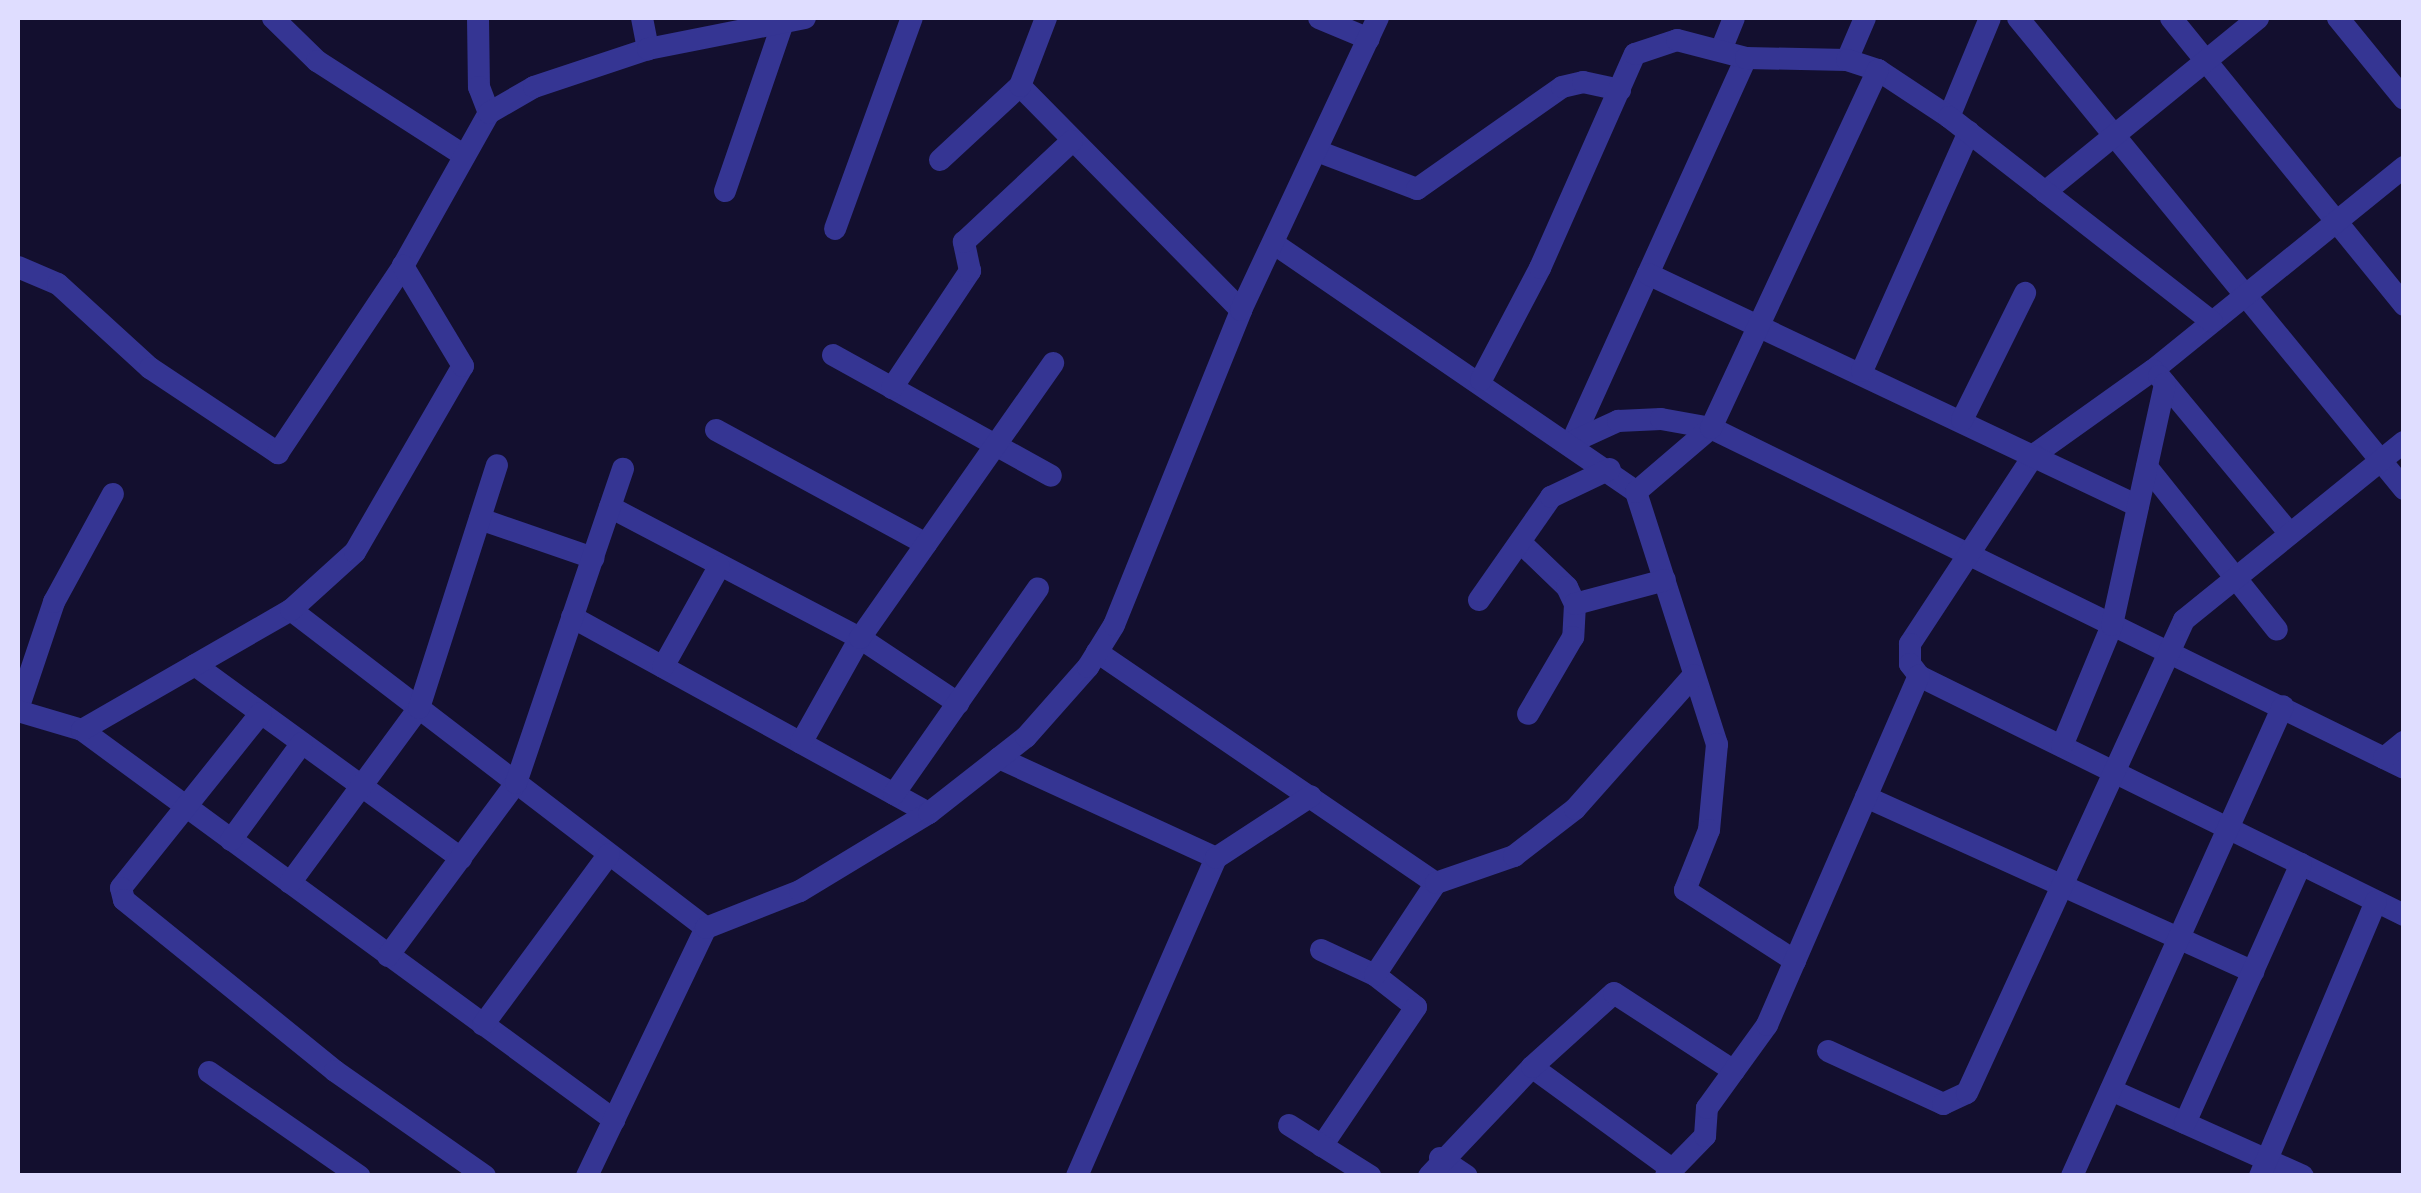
<!DOCTYPE html>
<style>
body{margin:0}
#map{position:relative;width:2421px;height:1193px;overflow:hidden;background:#130f2f;font-family:Lato,sans-serif}
div>[style]{position:absolute}
.minor>*{height:22px;margin:-11px;padding:0 11px;transform-origin:11px;border-radius:11px;background:#353593}
span{translate:-50% -50%;white-space:nowrap;text-align:center;line-height:1.15;-webkit-text-stroke:8px #130f2f;paint-order:stroke}
.frame{position:absolute;inset:0;border:20px solid #dfddff;pointer-events:none}
</style>
<div id="map">
<div class="minor">
<div style="left:273px;top:18px;width:62px;rotate:44.3deg"></div>
<div style="left:317px;top:61px;width:172px;rotate:32.7deg"></div>
<div style="left:478px;top:18px;width:69px;rotate:89.2deg"></div>
<div style="left:479px;top:87px;width:28px;rotate:69deg"></div>
<div style="left:642px;top:18px;width:32px;rotate:79deg"></div>
<div style="left:1319px;top:18px;width:54px;rotate:22.8deg"></div>
<div style="left:2018px;top:18px;width:609px;rotate:50.66deg"></div>
<div style="left:2171px;top:18px;width:370px;rotate:50.9deg"></div>
<div style="left:2338px;top:18px;width:104px;rotate:50.8deg"></div>
<div style="left:1721px;top:50px;width:35px;rotate:-68deg"></div>
<div style="left:1746px;top:58px;width:422px;rotate:114.4deg"></div>
<div style="left:1572px;top:442px;width:51px;rotate:-24.5deg"></div>
<div style="left:1618px;top:421px;width:43px;rotate:-2.7deg"></div>
<div style="left:1661px;top:419px;width:51px;rotate:10.2deg"></div>
<div style="left:1711px;top:428px;width:772px;rotate:26.13deg"></div>
<div style="left:1847px;top:60px;width:46px;rotate:-66.8deg"></div>
<div style="left:1020px;top:86px;width:315px;rotate:45.4deg"></div>
<div style="left:1949px;top:117px;width:107px;rotate:-67.5deg"></div>
<div style="left:1317px;top:151px;width:107px;rotate:20.8deg"></div>
<div style="left:1417px;top:189px;width:177px;rotate:-35.1deg"></div>
<div style="left:1562px;top:87px;width:22px;rotate:-13deg"></div>
<div style="left:1583px;top:82px;width:38px;rotate:12deg"></div>
<div style="left:940px;top:160px;width:109px;rotate:-42.8deg"></div>
<div style="left:1020px;top:86px;width:73px;rotate:-69.1deg"></div>
<div style="left:2404px;top:167px;width:323px;rotate:141deg"></div>
<div style="left:2153px;top:370px;width:146px;rotate:144.5deg"></div>
<div style="left:2034px;top:455px;width:226px;rotate:123.3deg"></div>
<div style="left:1910px;top:644px;width:20px;rotate:90deg"></div>
<div style="left:1910px;top:664px;width:15px;rotate:53deg"></div>
<div style="left:1919px;top:676px;width:541px;rotate:26.23deg"></div>
<div style="left:725px;top:191px;width:178px;rotate:-71deg"></div>
<div style="left:2045px;top:192px;width:275px;rotate:-39.2deg"></div>
<div style="left:835px;top:229px;width:225px;rotate:-70deg"></div>
<div style="left:1273px;top:243px;width:440px;rotate:34.4deg"></div>
<div style="left:1636px;top:492px;width:265px;rotate:72.2deg"></div>
<div style="left:1717px;top:744px;width:86px;rotate:95.3deg"></div>
<div style="left:1709px;top:830px;width:65px;rotate:111.8deg"></div>
<div style="left:1685px;top:890px;width:131px;rotate:32.8deg"></div>
<div style="left:18px;top:267px;width:43px;rotate:23deg"></div>
<div style="left:58px;top:284px;width:125px;rotate:42.4deg"></div>
<div style="left:150px;top:368px;width:154px;rotate:33.6deg"></div>
<div style="left:278px;top:453px;width:225px;rotate:-56.2deg"></div>
<div style="left:403px;top:266px;width:176px;rotate:-60.7deg"></div>
<div style="left:489px;top:113px;width:52px;rotate:-30deg"></div>
<div style="left:534px;top:87px;width:120px;rotate:-18.4deg"></div>
<div style="left:648px;top:49px;width:160px;rotate:-11.2deg"></div>
<div style="left:1648px;top:274px;width:542px;rotate:25.34deg"></div>
<div style="left:833px;top:355px;width:249px;rotate:29deg"></div>
<div style="left:1862px;top:371px;width:262px;rotate:-65.9deg"></div>
<div style="left:2159px;top:376px;width:205px;rotate:50.3deg"></div>
<div style="left:1481px;top:380px;width:127px;rotate:-62.2deg"></div>
<div style="left:1540px;top:268px;width:234px;rotate:-66.1deg"></div>
<div style="left:1635px;top:54px;width:44px;rotate:-18.4deg"></div>
<div style="left:1677px;top:40px;width:71px;rotate:14.6deg"></div>
<div style="left:1746px;top:58px;width:101px;rotate:1.1deg"></div>
<div style="left:1847px;top:60px;width:33px;rotate:18deg"></div>
<div style="left:1878px;top:70px;width:85px;rotate:33.5deg"></div>
<div style="left:1949px;top:117px;width:333px;rotate:37.9deg"></div>
<div style="left:892px;top:388px;width:141px;rotate:-56.3deg"></div>
<div style="left:970px;top:271px;width:30px;rotate:-102deg"></div>
<div style="left:964px;top:242px;width:148px;rotate:-43.1deg"></div>
<div style="left:1962px;top:420px;width:142px;rotate:-63.6deg"></div>
<div style="left:716px;top:430px;width:239px;rotate:28.5deg"></div>
<div style="left:2147px;top:467px;width:208px;rotate:51.4deg"></div>
<div style="left:1636px;top:492px;width:99px;rotate:-40.5deg"></div>
<div style="left:1711px;top:428px;width:395px;rotate:-65deg"></div>
<div style="left:610px;top:507px;width:282px;rotate:27.7deg"></div>
<div style="left:860px;top:638px;width:118px;rotate:33.6deg"></div>
<div style="left:480px;top:519px;width:120px;rotate:19deg"></div>
<div style="left:1520px;top:542px;width:65px;rotate:43.8deg"></div>
<div style="left:1567px;top:587px;width:19px;rotate:65deg"></div>
<div style="left:1575px;top:604px;width:33px;rotate:93deg"></div>
<div style="left:1573px;top:637px;width:89px;rotate:120.3deg"></div>
<div style="left:1479px;top:600px;width:126px;rotate:-55deg"></div>
<div style="left:1551px;top:497px;width:65px;rotate:-25.4deg"></div>
<div style="left:1575px;top:604px;width:93px;rotate:-14.9deg"></div>
<div style="left:291px;top:610px;width:523px;rotate:37.46deg"></div>
<div style="left:572px;top:617px;width:407px;rotate:28.8deg"></div>
<div style="left:1097px;top:652px;width:410px;rotate:34.3deg"></div>
<div style="left:195px;top:665px;width:329px;rotate:36deg"></div>
<div style="left:663px;top:667px;width:115px;rotate:-60.8deg"></div>
<div style="left:18px;top:709px;width:113px;rotate:-71.4deg"></div>
<div style="left:54px;top:602px;width:123px;rotate:-61.4deg"></div>
<div style="left:18px;top:711px;width:67px;rotate:16.5deg"></div>
<div style="left:82px;top:730px;width:660px;rotate:36.24deg"></div>
<div style="left:261px;top:713px;width:224px;rotate:128.7deg"></div>
<div style="left:121px;top:888px;width:12px;rotate:76deg"></div>
<div style="left:124px;top:900px;width:272px;rotate:39deg"></div>
<div style="left:335px;top:1071px;width:183px;rotate:35deg"></div>
<div style="left:82px;top:730px;width:241px;rotate:-29.9deg"></div>
<div style="left:291px;top:610px;width:86px;rotate:-42.2deg"></div>
<div style="left:355px;top:552px;width:215px;rotate:-59.9deg"></div>
<div style="left:463px;top:366px;width:117px;rotate:-121deg"></div>
<div style="left:801px;top:743px;width:120px;rotate:-60.7deg"></div>
<div style="left:860px;top:638px;width:336px;rotate:-54.9deg"></div>
<div style="left:2062px;top:746px;width:131px;rotate:-67.5deg"></div>
<div style="left:2112px;top:625px;width:247px;rotate:-77.6deg"></div>
<div style="left:999px;top:758px;width:239px;rotate:24.7deg"></div>
<div style="left:2384px;top:758px;width:26px;rotate:-39deg"></div>
<div style="left:894px;top:794px;width:251px;rotate:-55deg"></div>
<div style="left:1866px;top:797px;width:425px;rotate:24.3deg"></div>
<div style="left:231px;top:840px;width:120px;rotate:-53.8deg"></div>
<div style="left:290px;top:883px;width:217px;rotate:-53.6deg"></div>
<div style="left:419px;top:708px;width:255px;rotate:-72.2deg"></div>
<div style="left:1321px;top:950px;width:60px;rotate:24.8deg"></div>
<div style="left:1375px;top:975px;width:52px;rotate:38deg"></div>
<div style="left:1416px;top:1007px;width:168px;rotate:124.1deg"></div>
<div style="left:388px;top:956px;width:215px;rotate:-53.5deg"></div>
<div style="left:516px;top:783px;width:332px;rotate:-71.2deg"></div>
<div style="left:1375px;top:975px;width:110px;rotate:-56.5deg"></div>
<div style="left:1436px;top:883px;width:83px;rotate:-19.1deg"></div>
<div style="left:1514px;top:856px;width:77px;rotate:-37.6deg"></div>
<div style="left:1575px;top:809px;width:179px;rotate:-48.4deg"></div>
<div style="left:483px;top:1025px;width:212px;rotate:-53.6deg"></div>
<div style="left:1828px;top:1051px;width:127px;rotate:24.7deg"></div>
<div style="left:1943px;top:1104px;width:26px;rotate:-25deg"></div>
<div style="left:1967px;top:1093px;width:520px;rotate:-65.36deg"></div>
<div style="left:2184px;top:620px;width:283px;rotate:-39deg"></div>
<div style="left:1532px;top:1067px;width:175px;rotate:36.1deg"></div>
<div style="left:209px;top:1072px;width:183px;rotate:34.7deg"></div>
<div style="left:2111px;top:1090px;width:210px;rotate:24.1deg"></div>
<div style="left:2185px;top:1123px;width:284px;rotate:-65.9deg"></div>
<div style="left:1289px;top:1125px;width:96px;rotate:32.2deg"></div>
<div style="left:1440px;top:1158px;width:32px;rotate:34deg"></div>
<div style="left:587px;top:1176px;width:275px;rotate:-64.4deg"></div>
<div style="left:706px;top:928px;width:101px;rotate:-21.5deg"></div>
<div style="left:800px;top:891px;width:151px;rotate:-31.2deg"></div>
<div style="left:929px;top:813px;width:123px;rotate:-38.1deg"></div>
<div style="left:1026px;top:737px;width:94px;rotate:-48.5deg"></div>
<div style="left:1088px;top:667px;width:49px;rotate:-58.2deg"></div>
<div style="left:1114px;top:625px;width:340px;rotate:-68deg"></div>
<div style="left:1241px;top:310px;width:323px;rotate:-64.9deg"></div>
<div style="left:1077px;top:1176px;width:347px;rotate:-66.4deg"></div>
<div style="left:1216px;top:858px;width:113px;rotate:-33.1deg"></div>
<div style="left:1429px;top:1176px;width:150px;rotate:-46.6deg"></div>
<div style="left:1532px;top:1067px;width:110px;rotate:-42.1deg"></div>
<div style="left:1614px;top:993px;width:143px;rotate:33deg"></div>
<div style="left:1666px;top:1176px;width:56px;rotate:-45.7deg"></div>
<div style="left:1705px;top:1136px;width:28px;rotate:-86deg"></div>
<div style="left:1707px;top:1108px;width:102px;rotate:-54.1deg"></div>
<div style="left:1767px;top:1025px;width:381px;rotate:-66.5deg"></div>
<div style="left:2072px;top:1176px;width:515px;rotate:-65.82deg"></div>
<div style="left:2260px;top:1176px;width:298px;rotate:-67.1deg"></div>
</div>
<div class="frame"></div>
</div>
